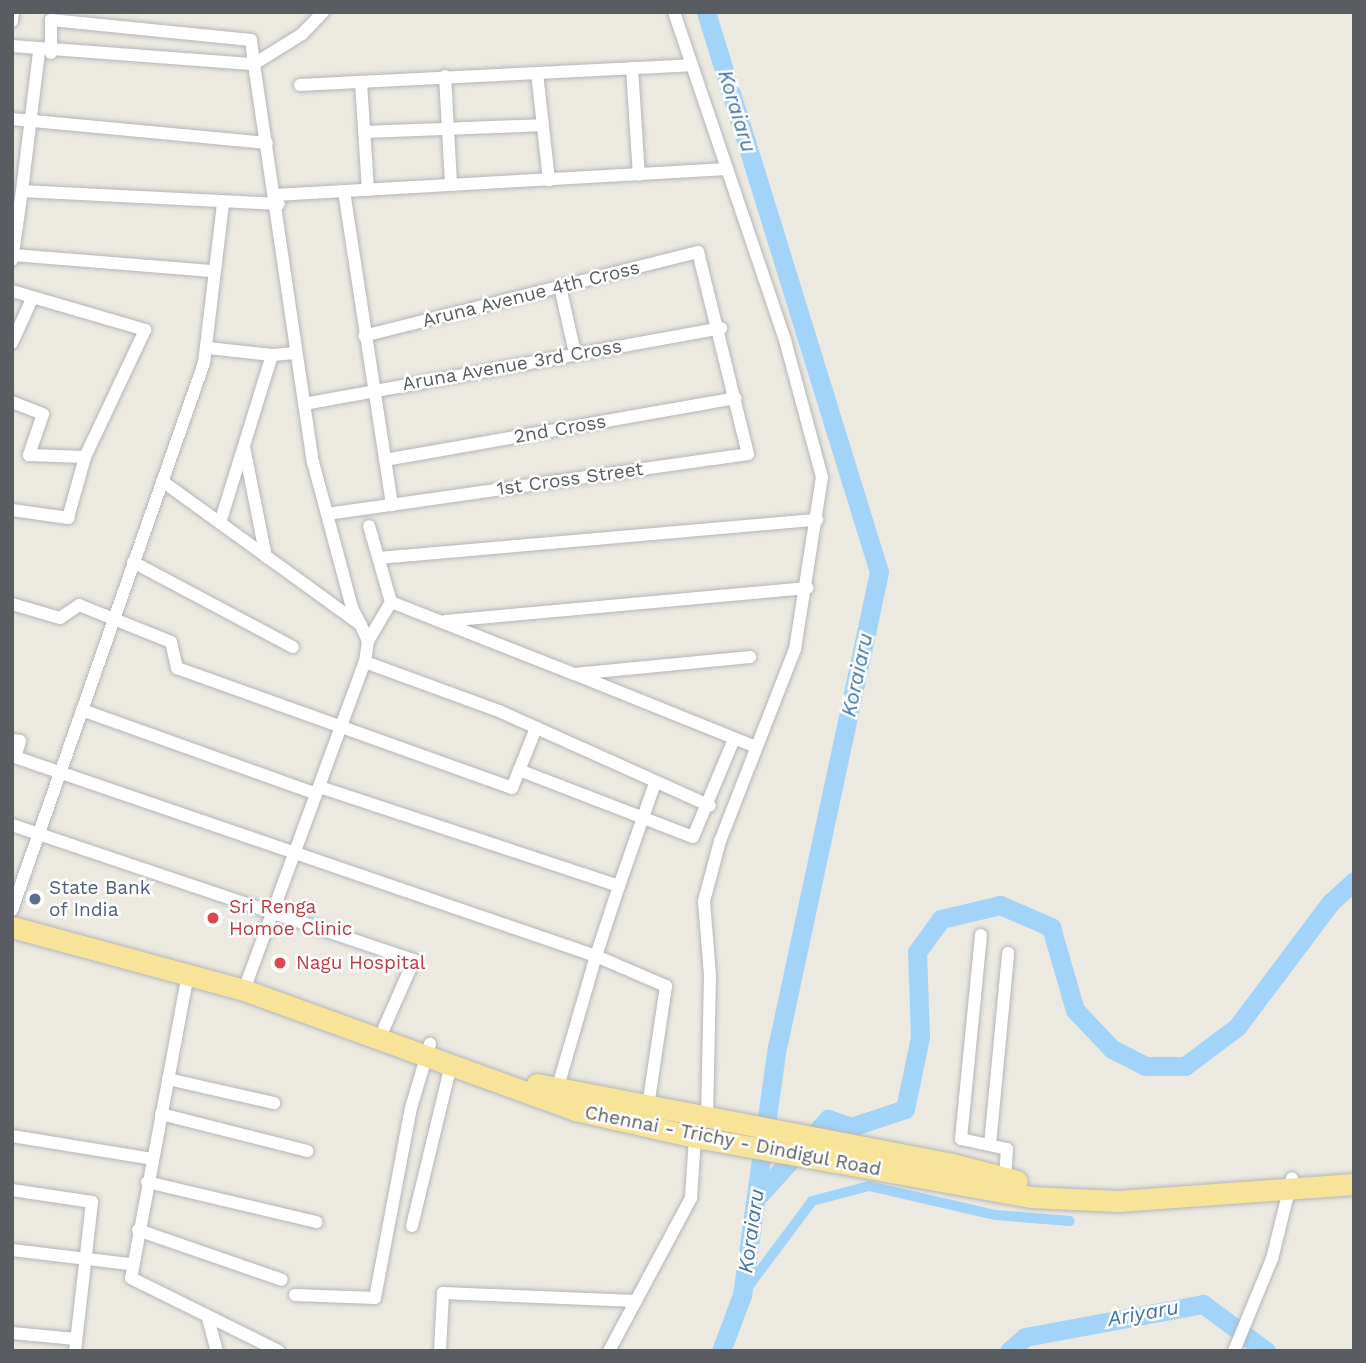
<!DOCTYPE html>
<style>
body{margin:0}
#map{position:relative;width:1366px;height:1363px;overflow:hidden;background:#ebe9e0;font-family:"Work Sans",sans-serif}
div>[style]{position:absolute}
.canal>*{height:10px;margin:-5px;padding:0 5px;transform-origin:5px;border-radius:5px;background:#a2d3f9}
.river>*{height:19px;margin:-9.5px;padding:0 9.5px;transform-origin:9.5px;border-radius:9.5px;background:#a2d3f9}
.roads{filter:drop-shadow(0 0 2px #b3b6ba) drop-shadow(0 0 2px #b3b6ba)}
.minor>*{height:12px;margin:-6px;padding:0 6px;transform-origin:6px;border-radius:6px;background:#fff}
.trunk>*{height:21px;margin:-10.5px;padding:0 10.5px;transform-origin:10.5px;border-radius:10.5px;background:#f8e499}
.dots>*{width:19px;height:19px;translate:-50% -50%;box-sizing:border-box;border:4px solid #fff;border-radius:50%}
span{translate:-50% -50%;white-space:nowrap;text-align:center;line-height:1.15;-webkit-text-stroke:5px #fff;paint-order:stroke}
.street-label{font-size:19px;color:#595c60}
.service-label{font-size:19px;color:#4e5e75}
.left{translate:0 -50%;text-align:left}
.health-label{font-size:19px;color:#be3a42}
.water-label{font-size:21px;color:#4274a9;font-style:italic}
.frame{position:absolute;inset:0;border:14px solid #595c60;pointer-events:none}
</style>
<div id="map">
<div class="canal">
<div style="left:742px;top:1295px;width:117px;rotate:-53.3deg"></div>
<div style="left:812px;top:1201px;width:59px;rotate:-14.7deg"></div>
<div style="left:869px;top:1186px;width:130px;rotate:12.9deg"></div>
<div style="left:996px;top:1215px;width:74px;rotate:4.6deg"></div>
</div>
<div class="river">
<div style="left:706px;top:12px;width:586px;rotate:72.83deg"></div>
<div style="left:879px;top:572px;width:485px;rotate:102.1deg"></div>
<div style="left:777px;top:1046px;width:251px;rotate:98deg"></div>
<div style="left:742px;top:1295px;width:60px;rotate:110.6deg"></div>
<div style="left:759px;top:1195px;width:103px;rotate:-47.8deg"></div>
<div style="left:828px;top:1119px;width:24px;rotate:19deg"></div>
<div style="left:851px;top:1127px;width:57px;rotate:-18.4deg"></div>
<div style="left:905px;top:1109px;width:74px;rotate:-78.2deg"></div>
<div style="left:920px;top:1037px;width:85px;rotate:-92deg"></div>
<div style="left:917px;top:952px;width:41px;rotate:-54deg"></div>
<div style="left:941px;top:919px;width:61px;rotate:-13.3deg"></div>
<div style="left:1000px;top:905px;width:56px;rotate:23.3deg"></div>
<div style="left:1051px;top:927px;width:86px;rotate:73.9deg"></div>
<div style="left:1075px;top:1010px;width:54px;rotate:46.5deg"></div>
<div style="left:1112px;top:1049px;width:37px;rotate:27deg"></div>
<div style="left:1145px;top:1066px;width:40px"></div>
<div style="left:1185px;top:1066px;width:65px;rotate:-36.9deg"></div>
<div style="left:1237px;top:1027px;width:156px;rotate:-53.1deg"></div>
<div style="left:1331px;top:902px;width:31px;rotate:-42deg"></div>
<div style="left:1009px;top:1351px;width:21px;rotate:-41deg"></div>
<div style="left:1025px;top:1337px;width:181px;rotate:-10.5deg"></div>
<div style="left:1203px;top:1304px;width:79px;rotate:36.7deg"></div>
</div>
<div class="roads">
<div class="minor">
<div style="left:674px;top:12px;width:346px;rotate:71.3deg"></div>
<div style="left:785px;top:340px;width:142px;rotate:74.9deg"></div>
<div style="left:822px;top:477px;width:174px;rotate:98.9deg"></div>
<div style="left:795px;top:649px;width:206px;rotate:111.3deg"></div>
<div style="left:720px;top:841px;width:62px;rotate:104.9deg"></div>
<div style="left:704px;top:901px;width:74px;rotate:85.4deg"></div>
<div style="left:710px;top:975px;width:143px;rotate:91.2deg"></div>
<div style="left:12px;top:21px;width:9px;rotate:-84deg"></div>
<div style="left:12px;top:46px;width:243px;rotate:4.3deg"></div>
<div style="left:254px;top:64px;width:402px;rotate:81.6deg"></div>
<div style="left:313px;top:462px;width:151px;rotate:75deg"></div>
<div style="left:352px;top:608px;width:19px;rotate:62deg"></div>
<div style="left:39px;top:52px;width:140px;rotate:97deg"></div>
<div style="left:22px;top:191px;width:257px;rotate:2.9deg"></div>
<div style="left:51px;top:53px;width:33px;rotate:-90deg"></div>
<div style="left:51px;top:20px;width:201px;rotate:5.7deg"></div>
<div style="left:251px;top:40px;width:24px;rotate:83deg"></div>
<div style="left:254px;top:64px;width:57px;rotate:-32deg"></div>
<div style="left:302px;top:34px;width:30px;rotate:-46deg"></div>
<div style="left:632px;top:68px;width:107px;rotate:86.3deg"></div>
<div style="left:537px;top:73px;width:108px;rotate:83.6deg"></div>
<div style="left:445px;top:76px;width:107px;rotate:86.8deg"></div>
<div style="left:361px;top:82px;width:108px;rotate:86.3deg"></div>
<div style="left:300px;top:85px;width:391px;rotate:-2.9deg"></div>
<div style="left:12px;top:119px;width:256px;rotate:5.4deg"></div>
<div style="left:364px;top:132px;width:179px;rotate:-2.2deg"></div>
<div style="left:344px;top:191px;width:318px;rotate:81.3deg"></div>
<div style="left:277px;top:195px;width:449px;rotate:-3.3deg"></div>
<div style="left:13px;top:255px;width:202px;rotate:4.6deg"></div>
<div style="left:12px;top:260px;width:70px;rotate:-81.8deg"></div>
<div style="left:560px;top:287px;width:68px;rotate:77.2deg"></div>
<div style="left:12px;top:291px;width:139px;rotate:16.3deg"></div>
<div style="left:145px;top:330px;width:140px;rotate:115.3deg"></div>
<div style="left:85px;top:457px;width:56px;rotate:-178deg"></div>
<div style="left:29px;top:455px;width:43px;rotate:-71.1deg"></div>
<div style="left:43px;top:414px;width:33px;rotate:-159deg"></div>
<div style="left:12px;top:343px;width:48px;rotate:-65.6deg"></div>
<div style="left:208px;top:348px;width:64px;rotate:6.2deg"></div>
<div style="left:304px;top:404px;width:424px;rotate:-10.3deg"></div>
<div style="left:244px;top:447px;width:112px;rotate:78.7deg"></div>
<div style="left:385px;top:460px;width:356px;rotate:-10deg"></div>
<div style="left:162px;top:481px;width:72px;rotate:35.9deg"></div>
<div style="left:12px;top:510px;width:57px;rotate:8.1deg"></div>
<div style="left:68px;top:518px;width:63px;rotate:-74.4deg"></div>
<div style="left:327px;top:514px;width:425px;rotate:-8.1deg"></div>
<div style="left:748px;top:454px;width:208px;rotate:-103.9deg"></div>
<div style="left:698px;top:252px;width:344px;rotate:165.9deg"></div>
<div style="left:379px;top:558px;width:440px;rotate:-5deg"></div>
<div style="left:133px;top:562px;width:181px;rotate:28deg"></div>
<div style="left:391px;top:602px;width:197px;rotate:21.5deg"></div>
<div style="left:574px;top:674px;width:177px;rotate:-5.5deg"></div>
<div style="left:12px;top:604px;width:50px;rotate:16.3deg"></div>
<div style="left:60px;top:618px;width:23px;rotate:-34deg"></div>
<div style="left:79px;top:605px;width:99px;rotate:21.9deg"></div>
<div style="left:171px;top:642px;width:27px;rotate:77deg"></div>
<div style="left:177px;top:668px;width:356px;rotate:19.7deg"></div>
<div style="left:512px;top:788px;width:65px;rotate:-68.2deg"></div>
<div style="left:445px;top:621px;width:364px;rotate:-5.2deg"></div>
<div style="left:368px;top:641px;width:45px;rotate:-59.5deg"></div>
<div style="left:391px;top:602px;width:79px;rotate:-106.1deg"></div>
<div style="left:365px;top:662px;width:143px;rotate:20.1deg"></div>
<div style="left:499px;top:711px;width:231px;rotate:24.2deg"></div>
<div style="left:577px;top:675px;width:193px;rotate:21.9deg"></div>
<div style="left:82px;top:710px;width:249px;rotate:19.7deg"></div>
<div style="left:12px;top:740px;width:8px;rotate:7deg"></div>
<div style="left:20px;top:741px;width:17px;rotate:107deg"></div>
<div style="left:15px;top:757px;width:614px;rotate:18.91deg"></div>
<div style="left:596px;top:956px;width:74px;rotate:-71.8deg"></div>
<div style="left:619px;top:886px;width:316px;rotate:-161.7deg"></div>
<div style="left:519px;top:770px;width:186px;rotate:21.1deg"></div>
<div style="left:693px;top:837px;width:106px;rotate:-67.3deg"></div>
<div style="left:12px;top:825px;width:424px;rotate:18.6deg"></div>
<div style="left:414px;top:960px;width:74px;rotate:113.8deg"></div>
<div style="left:619px;top:886px;width:109px;rotate:-70.7deg"></div>
<div style="left:12px;top:910px;width:580px;rotate:-70.66deg"></div>
<div style="left:204px;top:363px;width:160px;rotate:-83.2deg"></div>
<div style="left:981px;top:935px;width:205px;rotate:95.6deg"></div>
<div style="left:961px;top:1139px;width:47px;rotate:12.3deg"></div>
<div style="left:1007px;top:1149px;width:30px;rotate:94deg"></div>
<div style="left:188px;top:974px;width:309px;rotate:100.6deg"></div>
<div style="left:131px;top:1278px;width:165px;rotate:26.3deg"></div>
<div style="left:244px;top:990px;width:350px;rotate:-69.8deg"></div>
<div style="left:365px;top:662px;width:21px;rotate:-82deg"></div>
<div style="left:368px;top:641px;width:17px;rotate:-114deg"></div>
<div style="left:361px;top:625px;width:174px;rotate:-144.1deg"></div>
<div style="left:220px;top:523px;width:176px;rotate:-72.8deg"></div>
<div style="left:272px;top:355px;width:23px;rotate:-5deg"></div>
<div style="left:168px;top:1079px;width:109px;rotate:12.8deg"></div>
<div style="left:557px;top:1090px;width:140px;rotate:-73.8deg"></div>
<div style="left:596px;top:956px;width:76px;rotate:23.2deg"></div>
<div style="left:666px;top:986px;width:122px;rotate:98.5deg"></div>
<div style="left:161px;top:1114px;width:151px;rotate:14.2deg"></div>
<div style="left:12px;top:1136px;width:142px;rotate:9.3deg"></div>
<div style="left:990px;top:1145px;width:193px;rotate:-84.6deg"></div>
<div style="left:147px;top:1182px;width:174px;rotate:13.3deg"></div>
<div style="left:12px;top:1190px;width:81px;rotate:8.5deg"></div>
<div style="left:92px;top:1202px;width:150px;rotate:96.5deg"></div>
<div style="left:412px;top:1226px;width:166px;rotate:-76.4deg"></div>
<div style="left:138px;top:1230px;width:152px;rotate:19.1deg"></div>
<div style="left:12px;top:1250px;width:118px;rotate:6.8deg"></div>
<div style="left:295px;top:1295px;width:80px;rotate:2.1deg"></div>
<div style="left:375px;top:1298px;width:193px;rotate:-79.3deg"></div>
<div style="left:411px;top:1108px;width:67px;rotate:-73.5deg"></div>
<div style="left:208px;top:1318px;width:34px;rotate:75deg"></div>
<div style="left:12px;top:1333px;width:64px;rotate:5.4deg"></div>
<div style="left:440px;top:1351px;width:58px;rotate:-87deg"></div>
<div style="left:443px;top:1293px;width:193px;rotate:2.4deg"></div>
<div style="left:609px;top:1351px;width:174px;rotate:-61.8deg"></div>
<div style="left:691px;top:1198px;width:61px;rotate:-86.2deg"></div>
<div style="left:1234px;top:1351px;width:100px;rotate:-67.6deg"></div>
<div style="left:1272px;top:1259px;width:83px;rotate:-76.1deg"></div>
</div>
<div class="trunk">
<div style="left:12px;top:927px;width:240px;rotate:15.2deg"></div>
<div style="left:244px;top:990px;width:352px;rotate:19.9deg"></div>
<div style="left:575px;top:1110px;width:123px;rotate:12.7deg"></div>
<div style="left:695px;top:1137px;width:341px;rotate:10.1deg"></div>
<div style="left:1031px;top:1197px;width:87px;rotate:2.6deg"></div>
<div style="left:1118px;top:1201px;width:237px;rotate:-4.1deg"></div>
<div style="left:537px;top:1084px;width:423px;rotate:10.9deg"></div>
<div style="left:952px;top:1164px;width:67px;rotate:14.7deg"></div>
</div>
</div>
<div class="dots">
<div style="left:35px;top:899px;background:#5c6f8a"></div>
<div style="left:213px;top:918px;background:#e0444e"></div>
<div style="left:280px;top:963px;background:#e0444e"></div>
</div>
<div class="street-label">
<span style="left:531px;top:294px;rotate:-14deg">Aruna Avenue 4th Cross</span>
<span style="left:512px;top:365px;rotate:-10deg">Aruna Avenue 3rd Cross</span>
<span style="left:560px;top:429px;rotate:-10deg">2nd Cross</span>
<span style="left:570px;top:479px;rotate:-8deg">1st Cross Street</span>
<span style="left:733px;top:1141px;rotate:11deg">Chennai - Trichy - Dindigul Road</span>
</div>
<div class="service-label">
<span class="left" style="left:49px;top:899px">State Bank<br>of India</span>
</div>
<div class="health-label">
<span class="left" style="left:229px;top:918px">Sri Renga<br>Homoe Clinic</span>
<span class="left" style="left:296px;top:963px">Nagu Hospital</span>
</div>
<div class="water-label">
<span style="left:737px;top:111px;rotate:73deg">Koraiaru</span>
<span style="left:857px;top:675px;rotate:-78deg">Koraiaru</span>
<span style="left:751px;top:1231px;rotate:-82deg">Koraiaru</span>
<span style="left:1143px;top:1313px;rotate:-10deg">Ariyaru</span>
</div>
<div class="frame"></div>
</div>
